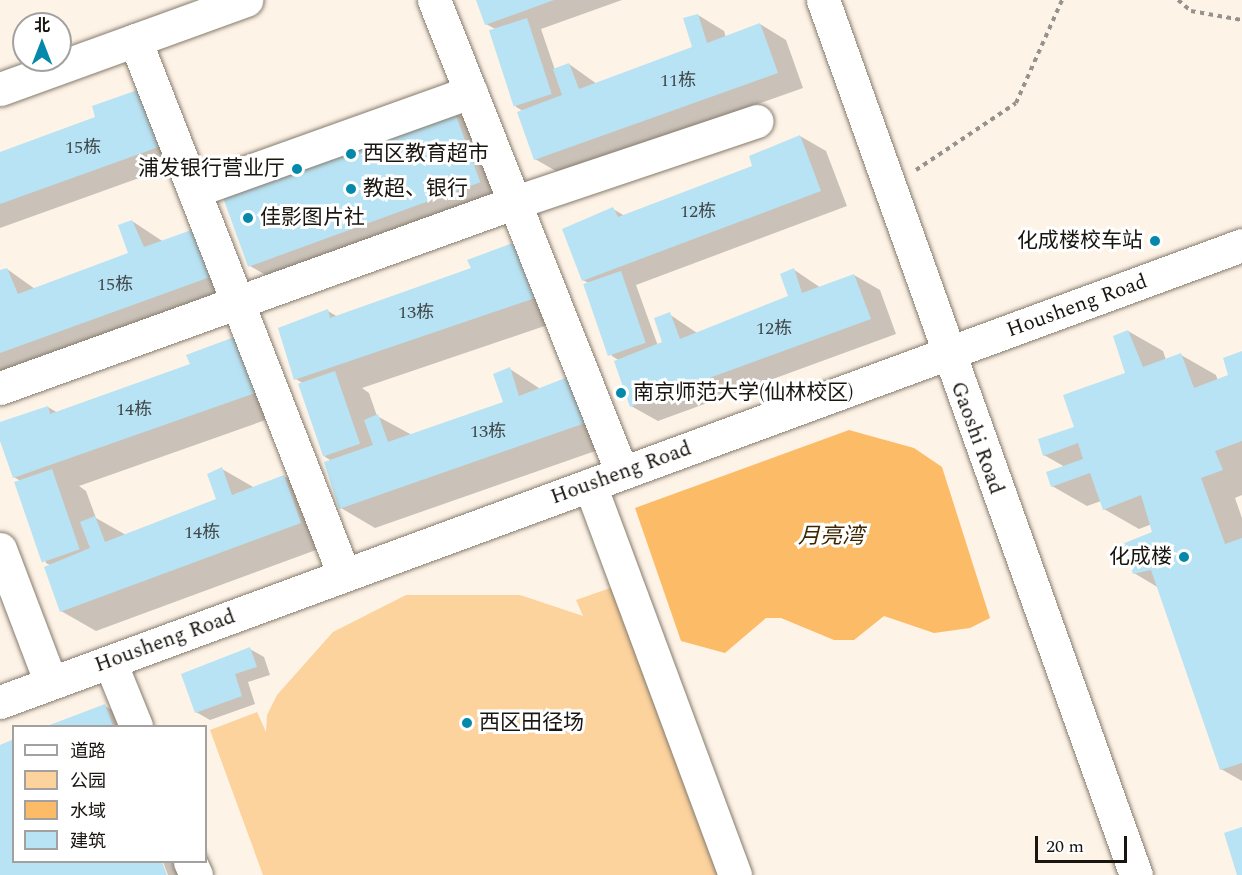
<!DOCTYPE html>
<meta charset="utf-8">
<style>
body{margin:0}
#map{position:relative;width:1242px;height:875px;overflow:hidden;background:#fdfbf8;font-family:Spectral,"Noto Sans SC",serif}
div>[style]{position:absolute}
.built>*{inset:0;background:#fdf3e6}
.green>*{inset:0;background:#fcd29d}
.water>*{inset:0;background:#fcbc67}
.shadow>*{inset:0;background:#0003}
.building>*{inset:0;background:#b8e3f4;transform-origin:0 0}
.path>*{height:4px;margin-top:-2px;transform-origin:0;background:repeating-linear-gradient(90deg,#96938f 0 4.5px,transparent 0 9px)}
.roads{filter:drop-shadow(0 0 2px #857b6d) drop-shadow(0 0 2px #857b6d)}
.minor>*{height:33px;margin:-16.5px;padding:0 16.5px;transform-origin:16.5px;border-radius:16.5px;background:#fff}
.dots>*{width:16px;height:16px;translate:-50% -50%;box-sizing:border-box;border:3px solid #fff;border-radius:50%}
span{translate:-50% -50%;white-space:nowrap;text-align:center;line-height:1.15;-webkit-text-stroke:6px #fff;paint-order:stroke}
.number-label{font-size:18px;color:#414849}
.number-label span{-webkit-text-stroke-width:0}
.poi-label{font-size:21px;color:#191510}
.left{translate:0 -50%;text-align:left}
.right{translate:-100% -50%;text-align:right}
.street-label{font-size:21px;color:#191510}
.water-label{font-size:22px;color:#402701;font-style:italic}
.legend{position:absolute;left:12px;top:725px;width:195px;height:138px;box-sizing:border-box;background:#fff;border:2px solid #a3a19f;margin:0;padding:8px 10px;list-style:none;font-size:18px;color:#191510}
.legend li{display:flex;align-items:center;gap:12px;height:30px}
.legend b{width:30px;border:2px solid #a3a19f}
.north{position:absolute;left:12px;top:12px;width:60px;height:60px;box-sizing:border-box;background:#fff;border:2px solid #a3a19f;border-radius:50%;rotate:0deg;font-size:16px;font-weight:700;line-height:24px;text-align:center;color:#191510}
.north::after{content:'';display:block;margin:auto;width:21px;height:27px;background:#0489aa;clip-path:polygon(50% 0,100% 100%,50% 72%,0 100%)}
.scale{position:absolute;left:1035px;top:836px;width:92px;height:27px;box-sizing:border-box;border:3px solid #191510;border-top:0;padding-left:8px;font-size:18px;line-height:21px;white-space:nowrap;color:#191510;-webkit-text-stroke:4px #fff;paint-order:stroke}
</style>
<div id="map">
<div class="built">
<div style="clip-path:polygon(evenodd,0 0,1242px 0,1242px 875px,0 875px,0 0,24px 24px,60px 24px,60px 60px,24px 60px,24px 24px,0 0,14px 726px,206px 726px,206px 862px,14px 862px,14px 726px)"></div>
</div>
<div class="green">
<div style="clip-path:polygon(619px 585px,723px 875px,263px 875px,210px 730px,257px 712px,266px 732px,267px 715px,277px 695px,333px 632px,406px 595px,520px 595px,583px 616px,576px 600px)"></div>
</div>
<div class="water">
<div style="clip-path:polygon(849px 430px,914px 448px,942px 467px,990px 618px,970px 628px,934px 633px,884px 616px,854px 640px,834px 640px,781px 618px,766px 618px,725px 653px,681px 641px,635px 508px)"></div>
</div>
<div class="shadow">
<div style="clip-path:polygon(477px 0,622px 0,541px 29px,555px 70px,569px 64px,597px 84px,694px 47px,698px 15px,724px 31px,726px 38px,760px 24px,786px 40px,803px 88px,561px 174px,535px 159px,523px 111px,516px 107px,491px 33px,497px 30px,486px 24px)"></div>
<div style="clip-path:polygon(453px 112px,480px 127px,505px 197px,276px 281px,250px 266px)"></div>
<div style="clip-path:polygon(97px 117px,192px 159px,0 228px,0 154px)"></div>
<div style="clip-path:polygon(800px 136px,826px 151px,847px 206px,636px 285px,658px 346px,664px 343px,669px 314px,697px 333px,790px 297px,793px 269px,821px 288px,854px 275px,880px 290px,896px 334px,658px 421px,631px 406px,620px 361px,612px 356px,590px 284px,583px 280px,613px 209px,625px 216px,754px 167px)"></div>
<div style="clip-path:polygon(132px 221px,238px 291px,0 377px,0 272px,7px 269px,35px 289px,130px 253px)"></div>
<div style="clip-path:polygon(473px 268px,574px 316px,362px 388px,369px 393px,377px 416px,412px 435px,505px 403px,510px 369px,621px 442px,375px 528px,341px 508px,326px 463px,332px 461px,325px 457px,304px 384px,296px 379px,328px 311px,338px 317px)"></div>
<div style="clip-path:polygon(1128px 331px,1163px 351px,1166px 360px,1181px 355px,1216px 375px,1218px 381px,1230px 376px,1242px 353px,1242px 495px,1235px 498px,1242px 518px,1242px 781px,1221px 769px,1159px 588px,1134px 573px,1154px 533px,1152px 524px,1139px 529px,1104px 509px,1101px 501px,1087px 506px,1052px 486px,1065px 467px,1044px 455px,1076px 428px,1127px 374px)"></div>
<div style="clip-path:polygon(188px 356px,291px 411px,79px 486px,86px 491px,96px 518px,126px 535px,218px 500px,222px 469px,255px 488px,284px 476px,319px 496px,335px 543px,96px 631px,61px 611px,52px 566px,46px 563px,22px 482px,14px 477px,0 436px,0 424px,48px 407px,58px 413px,192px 365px)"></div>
<div style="clip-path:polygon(250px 649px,264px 657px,270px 675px,248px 682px,255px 704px,210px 720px,196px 712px)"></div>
<div style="clip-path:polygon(105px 706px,131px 721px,133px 726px,51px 726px)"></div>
<div style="clip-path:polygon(0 746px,14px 862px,160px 862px,165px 875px,0 875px)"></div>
<div style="clip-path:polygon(163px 862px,182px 862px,187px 875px,168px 875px)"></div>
</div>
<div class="building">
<div style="clip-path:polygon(476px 0,554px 0,485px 25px)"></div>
<div style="clip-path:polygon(698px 14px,707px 43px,760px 23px,778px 73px,534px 160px,517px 112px,562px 95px,553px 69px,569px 63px,579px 89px,692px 47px,683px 18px)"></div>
<div style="left:527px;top:18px;width:80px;height:40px;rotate:72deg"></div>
<div style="clip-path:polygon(146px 87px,167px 144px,0 204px,0 152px,95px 117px,92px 106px)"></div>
<div style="left:454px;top:110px;width:77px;height:247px;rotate:70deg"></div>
<div style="clip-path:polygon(800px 135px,821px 191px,582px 281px,562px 229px,613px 207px,618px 217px,752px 166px,749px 156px)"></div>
<div style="clip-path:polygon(132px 220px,144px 247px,197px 228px,213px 276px,0 353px,0 270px,7px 268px,18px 294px,128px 253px,118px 225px)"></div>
<div style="clip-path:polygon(521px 240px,541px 296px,294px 380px,278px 328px,328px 309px,330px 318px,471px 268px,467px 260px)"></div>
<div style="clip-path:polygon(794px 268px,802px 293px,854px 274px,871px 319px,630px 407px,614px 361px,662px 342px,654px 318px,670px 312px,680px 339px,788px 296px,780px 274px)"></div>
<div style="left:621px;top:271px;width:76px;height:40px;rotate:71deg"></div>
<div style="clip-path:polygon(1128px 330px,1143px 367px,1181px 353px,1194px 388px,1228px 375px,1223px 358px,1242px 351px,1242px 441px,1215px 451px,1223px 470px,1201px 478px,1225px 544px,1242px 538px,1242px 763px,1220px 770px,1151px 570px,1133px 574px,1122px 544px,1152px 532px,1141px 495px,1103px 510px,1090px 473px,1051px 487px,1046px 472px,1083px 459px,1078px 443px,1043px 456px,1038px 439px,1074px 427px,1063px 395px,1125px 373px,1113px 336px)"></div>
<div style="clip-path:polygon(237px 336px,258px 392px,13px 478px,0 441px,0 422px,48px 406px,50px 414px,190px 364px,186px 355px)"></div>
<div style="clip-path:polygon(510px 367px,519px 396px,573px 375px,588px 422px,339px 509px,324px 462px,373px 445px,364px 420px,378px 414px,388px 442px,503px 402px,493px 374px)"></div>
<div style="left:335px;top:371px;width:77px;height:39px;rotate:71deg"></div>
<div style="clip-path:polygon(222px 467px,232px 495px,284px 475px,301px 523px,60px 612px,44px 567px,90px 548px,80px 522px,95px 516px,105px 542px,216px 499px,207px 474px)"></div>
<div style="left:52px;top:469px;width:85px;height:40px;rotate:71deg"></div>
<div style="clip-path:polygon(250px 647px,257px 667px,235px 674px,242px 696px,195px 713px,181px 674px)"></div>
<div style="clip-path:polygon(105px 704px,113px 726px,47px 726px)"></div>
<div style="clip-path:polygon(14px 739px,14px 862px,162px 862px,167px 875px,0 875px,0 745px)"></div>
<div style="clip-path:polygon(1242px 827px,1242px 875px,1237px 875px,1224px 833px)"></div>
</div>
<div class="path">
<div style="left:1178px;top:0;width:17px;rotate:40deg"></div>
<div style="left:1191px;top:11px;width:52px;rotate:10deg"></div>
<div style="left:916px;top:170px;width:120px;rotate:-33.8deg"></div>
<div style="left:1016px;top:103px;width:113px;rotate:-65.9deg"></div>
</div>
<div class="roads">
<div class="minor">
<div style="left:434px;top:0;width:509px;rotate:68.32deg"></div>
<div style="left:823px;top:0;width:929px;rotate:70.32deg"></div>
<div style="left:135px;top:40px;width:574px;rotate:68.66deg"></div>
<div style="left:0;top:89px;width:262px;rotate:-19.9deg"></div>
<div style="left:194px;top:191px;width:294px;rotate:-19.7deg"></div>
<div style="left:0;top:388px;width:545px;rotate:-19.83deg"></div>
<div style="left:513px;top:203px;width:257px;rotate:-18.6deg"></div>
<div style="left:590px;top:485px;width:416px;rotate:69.6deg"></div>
<div style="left:0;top:549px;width:143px;rotate:69.2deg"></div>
<div style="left:110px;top:662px;width:69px;rotate:67.9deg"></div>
<div style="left:0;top:702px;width:1323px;rotate:-20.2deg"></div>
<div style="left:190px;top:862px;width:14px;rotate:65deg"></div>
</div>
</div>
<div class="dots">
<div style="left:351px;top:154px;background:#0489aa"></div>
<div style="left:297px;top:169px;background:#0489aa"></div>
<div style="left:351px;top:189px;background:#0489aa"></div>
<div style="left:248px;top:218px;background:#0489aa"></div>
<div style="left:1155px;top:241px;background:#0489aa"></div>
<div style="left:621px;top:393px;background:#0489aa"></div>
<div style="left:1184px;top:557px;background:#0489aa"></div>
<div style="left:467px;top:723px;background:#0489aa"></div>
</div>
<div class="number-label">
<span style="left:678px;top:81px">11栋</span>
<span style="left:83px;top:148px">15栋</span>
<span style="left:698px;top:212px">12栋</span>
<span style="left:115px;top:285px">15栋</span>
<span style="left:416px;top:313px">13栋</span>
<span style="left:774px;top:329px">12栋</span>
<span style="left:134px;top:410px">14栋</span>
<span style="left:488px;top:432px">13栋</span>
<span style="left:202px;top:533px">14栋</span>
</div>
<div class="poi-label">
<span class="left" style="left:363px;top:154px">西区教育超市</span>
<span class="right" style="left:285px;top:169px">浦发银行营业厅</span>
<span class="left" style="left:363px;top:189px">教超、银行</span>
<span class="left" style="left:260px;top:218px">佳影图片社</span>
<span class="right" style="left:1143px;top:241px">化成楼校车站</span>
<span class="left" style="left:633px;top:393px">南京师范大学(仙林校区)</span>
<span class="right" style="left:1172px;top:557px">化成楼</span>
<span class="left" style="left:479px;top:723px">西区田径场</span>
</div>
<div class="street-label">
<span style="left:1077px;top:306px;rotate:-20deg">Housheng Road</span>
<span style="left:977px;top:438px;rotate:70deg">Gaoshi Road</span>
<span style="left:621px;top:473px;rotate:-20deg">Housheng Road</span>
<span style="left:165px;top:641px;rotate:-20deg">Housheng Road</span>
</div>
<div class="water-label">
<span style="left:831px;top:537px">月亮湾</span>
</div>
<ul class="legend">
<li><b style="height:8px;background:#fff"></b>道路</li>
<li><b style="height:16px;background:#fcd29d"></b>公园</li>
<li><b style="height:16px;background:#fcbc67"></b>水域</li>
<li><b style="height:16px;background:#b8e3f4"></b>建筑</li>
</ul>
<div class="north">北</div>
<div class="scale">20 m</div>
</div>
